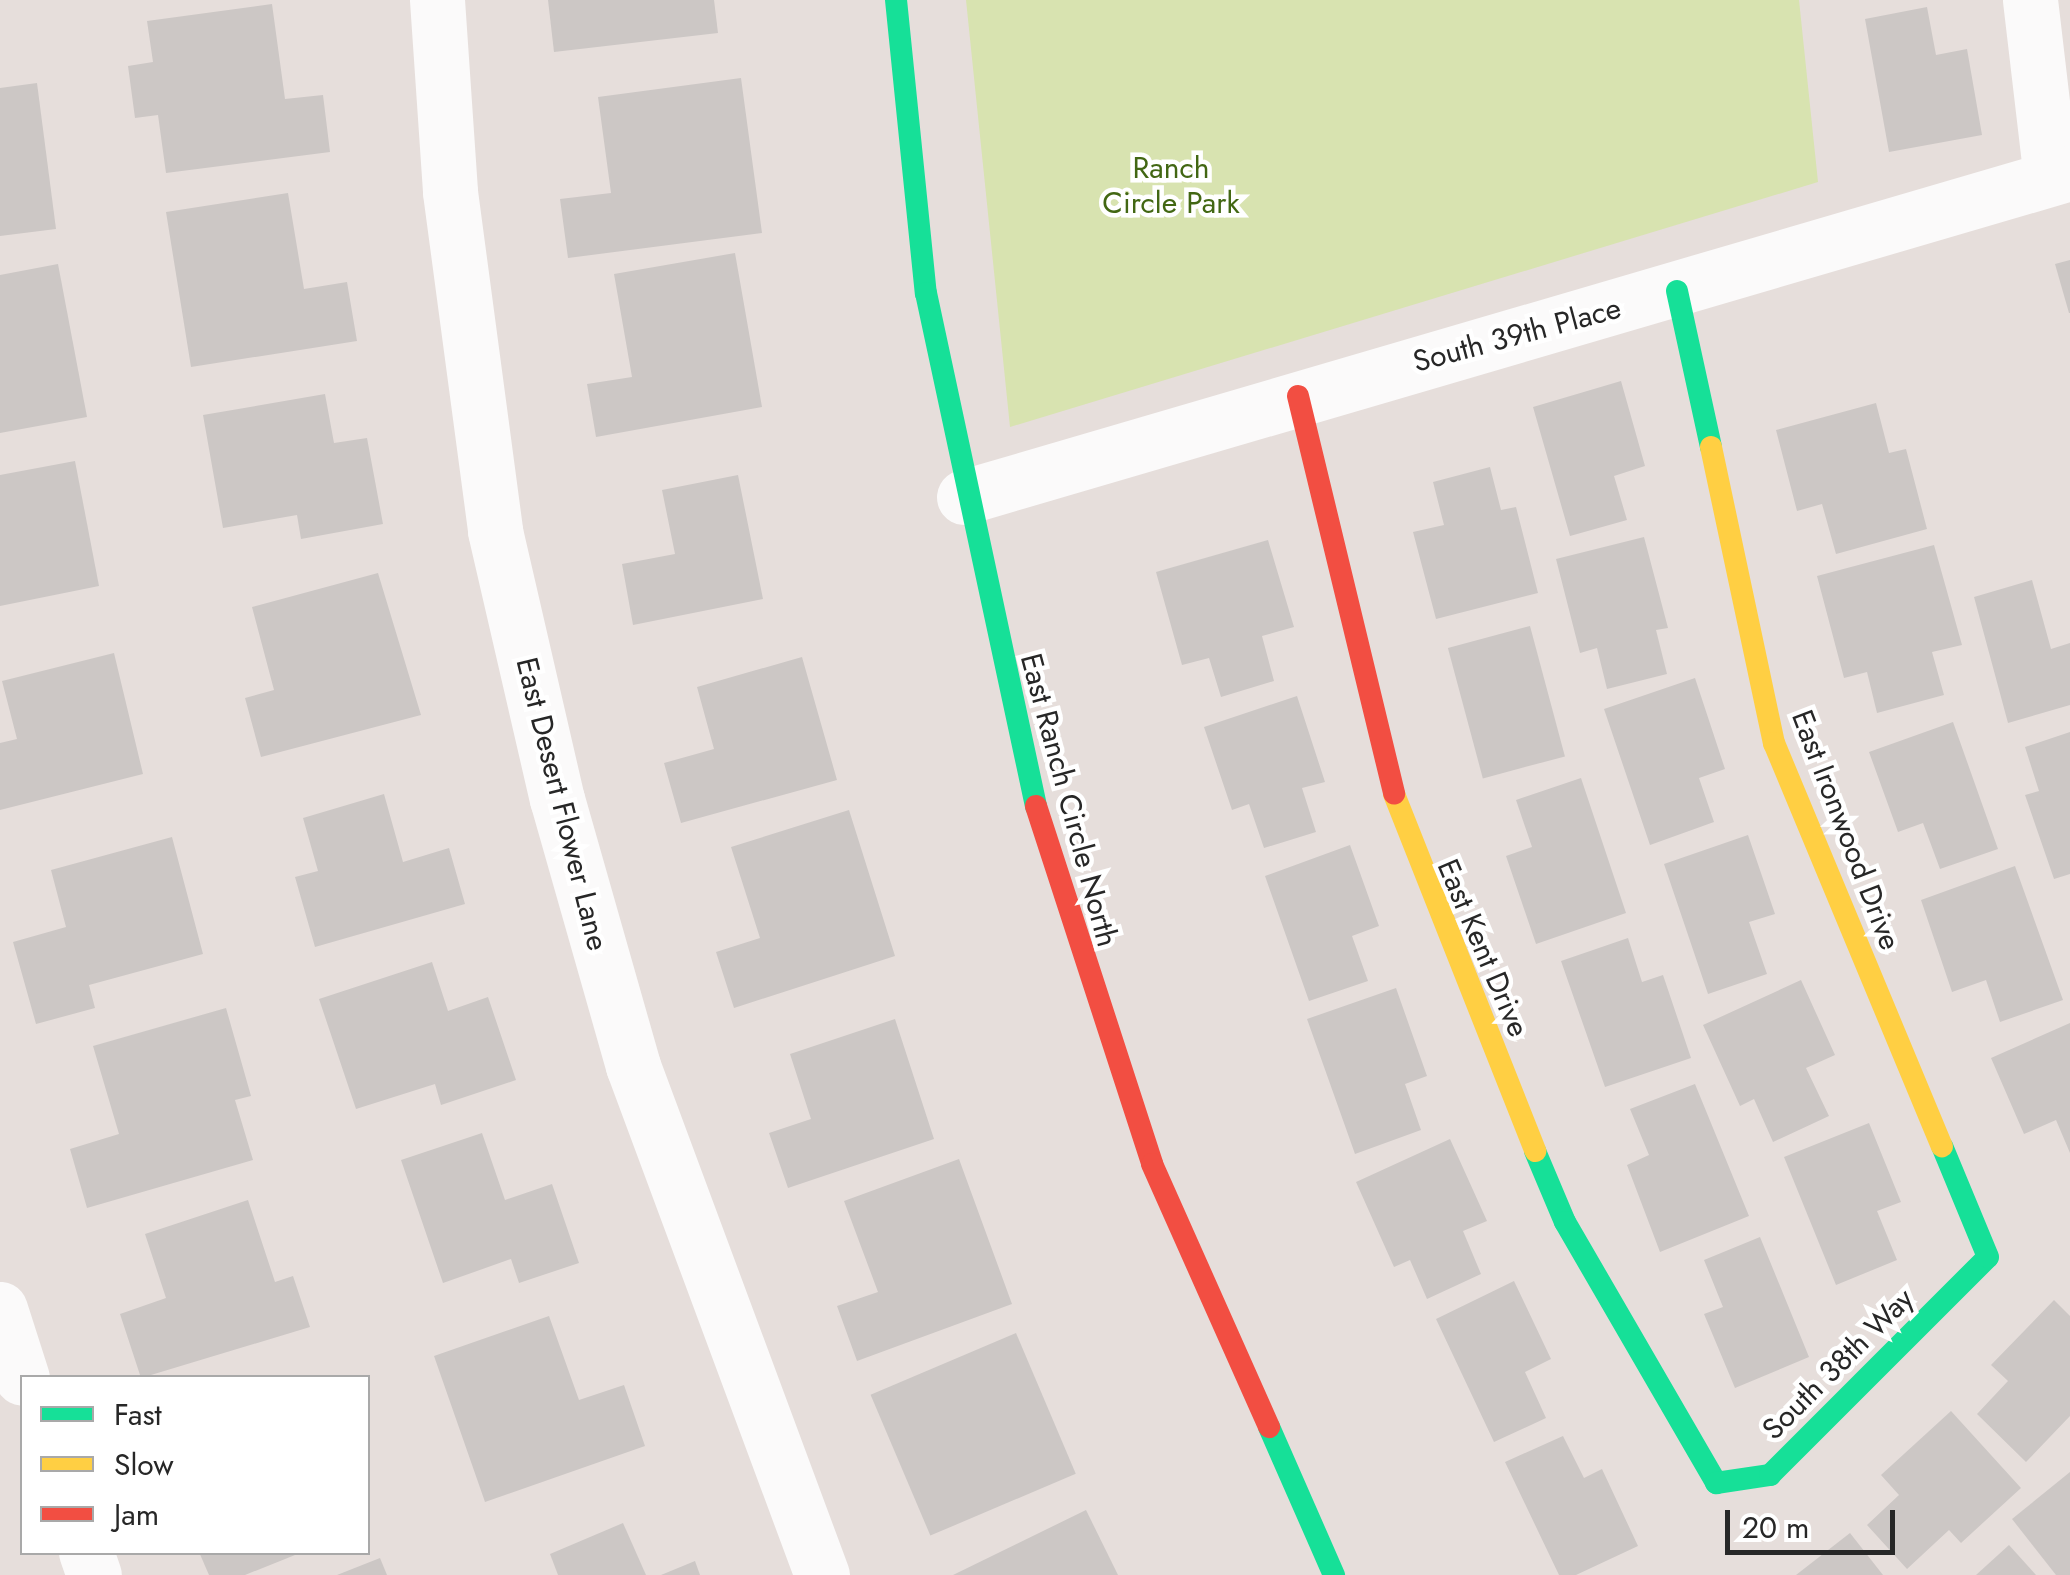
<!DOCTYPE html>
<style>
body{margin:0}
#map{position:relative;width:2070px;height:1575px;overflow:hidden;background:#e6dedb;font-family:Jost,sans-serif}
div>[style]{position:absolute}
.green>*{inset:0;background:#d8e3b0}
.building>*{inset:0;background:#ccc7c5;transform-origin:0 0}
.street>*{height:55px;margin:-27.5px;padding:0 27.5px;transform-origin:27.5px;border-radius:27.5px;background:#fbfafa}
.fast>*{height:22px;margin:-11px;padding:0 11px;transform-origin:11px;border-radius:11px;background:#16e098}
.slow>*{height:22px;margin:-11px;padding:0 11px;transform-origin:11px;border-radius:11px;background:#ffcf43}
.jam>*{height:22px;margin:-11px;padding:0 11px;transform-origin:11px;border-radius:11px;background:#f24e42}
span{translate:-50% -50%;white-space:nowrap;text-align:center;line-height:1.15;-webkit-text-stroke:9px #fff;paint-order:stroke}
.park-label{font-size:30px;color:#426713}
.street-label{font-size:30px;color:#272727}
.legend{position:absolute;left:20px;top:1375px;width:350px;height:180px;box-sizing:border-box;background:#fff;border:2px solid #a9a9a9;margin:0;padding:12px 18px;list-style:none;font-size:30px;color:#272727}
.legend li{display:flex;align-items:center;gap:20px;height:50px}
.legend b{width:50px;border:2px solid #a9a9a9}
.scale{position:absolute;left:1725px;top:1510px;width:170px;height:45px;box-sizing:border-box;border:5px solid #272727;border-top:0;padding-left:12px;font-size:30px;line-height:35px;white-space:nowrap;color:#272727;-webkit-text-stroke:8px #fff;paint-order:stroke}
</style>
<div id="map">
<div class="green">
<div style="clip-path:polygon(966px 0,1799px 0,1818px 182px,1010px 427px)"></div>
</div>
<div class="building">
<div style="clip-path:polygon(548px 0,714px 0,718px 33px,554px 52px)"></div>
<div style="clip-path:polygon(272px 4px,285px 99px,323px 95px,330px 152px,166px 173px,158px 115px,135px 118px,128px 66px,153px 62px,147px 21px)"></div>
<div style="clip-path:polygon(1927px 7px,1936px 55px,1967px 49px,1982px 135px,1889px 152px,1865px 19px)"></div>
<div style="clip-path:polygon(741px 78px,762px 233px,568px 258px,560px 199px,611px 193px,598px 97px)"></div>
<div style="clip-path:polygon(37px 83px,56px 229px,0 236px,0 88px)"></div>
<div style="clip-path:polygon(288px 193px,304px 289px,347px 282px,357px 341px,191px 367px,166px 212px)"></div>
<div style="clip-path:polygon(735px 253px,762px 407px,596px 437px,587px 384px,632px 377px,614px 274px)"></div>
<div style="clip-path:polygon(2070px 260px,2070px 313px,2069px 313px,2055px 264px)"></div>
<div style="clip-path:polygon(58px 264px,87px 417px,0 433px,0 275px)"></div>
<div style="clip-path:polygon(1621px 381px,1645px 466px,1614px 476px,1627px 520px,1570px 536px,1533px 407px)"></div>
<div style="clip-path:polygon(325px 394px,334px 443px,367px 438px,383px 524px,301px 539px,297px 515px,223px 528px,203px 415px)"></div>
<div style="clip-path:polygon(1876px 403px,1889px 453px,1906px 449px,1927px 529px,1836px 554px,1822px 504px,1797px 511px,1776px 430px)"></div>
<div style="clip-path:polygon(75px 461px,99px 586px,0 606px,0 475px)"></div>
<div style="clip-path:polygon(1490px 467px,1501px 510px,1516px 507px,1538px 593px,1436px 619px,1413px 532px,1444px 525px,1433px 482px)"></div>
<div style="clip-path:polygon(738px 475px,763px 599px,633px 625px,622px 564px,675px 554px,662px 490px)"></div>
<div style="clip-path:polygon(1644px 537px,1668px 628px,1656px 630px,1667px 674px,1607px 689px,1597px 648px,1580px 653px,1556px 559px)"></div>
<div style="clip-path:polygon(1268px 540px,1294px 627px,1262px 636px,1274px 681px,1221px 697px,1209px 658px,1182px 665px,1156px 572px)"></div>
<div style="clip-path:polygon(1934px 545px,1962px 645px,1932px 652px,1944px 695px,1877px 713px,1867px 672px,1844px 678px,1817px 576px)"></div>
<div style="clip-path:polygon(378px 573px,421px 715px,261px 757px,245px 698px,274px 690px,252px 607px)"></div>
<div style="clip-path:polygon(2032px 580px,2051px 649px,2070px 643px,2070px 705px,2008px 723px,1974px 597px)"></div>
<div style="left:1530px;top:626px;width:135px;height:85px;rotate:75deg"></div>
<div style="clip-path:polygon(114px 653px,143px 774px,0 810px,0 743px,17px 739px,2px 681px)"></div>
<div style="clip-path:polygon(802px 657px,837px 780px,681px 823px,664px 763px,714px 749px,697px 687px)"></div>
<div style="clip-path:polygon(1695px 678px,1725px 769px,1699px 778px,1714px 822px,1650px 845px,1604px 709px)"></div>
<div style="clip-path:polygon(1297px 696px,1325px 782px,1302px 788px,1316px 832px,1264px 848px,1249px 804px,1232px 810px,1204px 727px)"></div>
<div style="clip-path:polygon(1953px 722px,1998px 849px,1940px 869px,1923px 823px,1898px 832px,1869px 752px)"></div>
<div style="clip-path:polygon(2070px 732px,2070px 874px,2054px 879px,2025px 795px,2039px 791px,2025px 747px)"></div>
<div style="clip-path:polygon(1581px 778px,1626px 913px,1536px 944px,1506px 856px,1532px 847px,1516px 800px)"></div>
<div style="clip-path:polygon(384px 794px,403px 862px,449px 848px,465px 904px,315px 947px,295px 877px,318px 871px,303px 818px)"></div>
<div style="clip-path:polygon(849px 810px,895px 956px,734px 1008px,716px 952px,760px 938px,731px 847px)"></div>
<div style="clip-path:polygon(1748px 835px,1775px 914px,1749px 922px,1767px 974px,1708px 994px,1664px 864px)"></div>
<div style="clip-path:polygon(172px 837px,203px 954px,89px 985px,95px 1008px,36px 1024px,13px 942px,66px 927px,51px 870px)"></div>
<div style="clip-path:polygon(1350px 845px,1379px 926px,1352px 936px,1368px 981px,1309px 1001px,1265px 876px)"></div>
<div style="clip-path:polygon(2015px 866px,2063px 1000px,2000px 1022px,1986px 980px,1952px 992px,1921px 900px)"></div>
<div style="clip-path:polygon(1628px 938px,1642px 982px,1663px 975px,1691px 1058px,1605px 1087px,1561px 961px)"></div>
<div style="clip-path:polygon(432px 962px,448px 1011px,488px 997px,516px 1080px,441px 1105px,435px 1084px,356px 1109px,319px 999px)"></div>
<div style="clip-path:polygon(1801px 980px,1835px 1055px,1806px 1068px,1829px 1116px,1773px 1142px,1754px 1099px,1740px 1106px,1703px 1025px)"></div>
<div style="clip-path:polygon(1396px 988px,1427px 1076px,1405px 1084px,1421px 1130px,1355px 1154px,1307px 1019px)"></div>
<div style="clip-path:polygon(226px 1008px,251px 1096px,235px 1100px,253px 1160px,87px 1208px,70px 1149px,119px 1134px,93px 1046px)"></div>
<div style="clip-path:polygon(895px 1019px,934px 1139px,788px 1188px,769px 1133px,811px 1119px,790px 1054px)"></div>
<div style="clip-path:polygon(2070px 1023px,2070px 1153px,2056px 1120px,2024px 1134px,1991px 1058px)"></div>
<div style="clip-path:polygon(1695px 1084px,1749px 1216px,1660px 1252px,1627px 1165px,1649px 1155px,1630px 1109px)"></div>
<div style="clip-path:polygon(1869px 1123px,1901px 1202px,1877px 1211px,1897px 1260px,1836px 1285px,1784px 1157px)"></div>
<div style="clip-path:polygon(482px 1133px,505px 1200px,552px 1184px,579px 1263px,519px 1283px,511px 1259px,443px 1283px,401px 1160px)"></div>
<div style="clip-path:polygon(1450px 1139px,1487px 1221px,1463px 1231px,1481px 1274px,1427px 1299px,1410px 1260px,1394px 1267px,1356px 1182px)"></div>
<div style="clip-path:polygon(959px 1159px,1012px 1304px,857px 1361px,837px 1306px,878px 1292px,844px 1201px)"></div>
<div style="clip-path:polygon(248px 1200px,275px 1282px,293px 1276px,310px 1327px,141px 1378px,120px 1314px,166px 1298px,145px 1234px)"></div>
<div style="clip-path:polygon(1760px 1237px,1809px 1357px,1735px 1388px,1704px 1314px,1723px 1307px,1704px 1260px)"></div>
<div style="clip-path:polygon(1514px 1281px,1551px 1359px,1525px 1372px,1546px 1418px,1494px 1442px,1436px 1319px)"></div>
<div style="clip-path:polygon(2054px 1300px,2070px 1316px,2070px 1416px,2026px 1462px,1977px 1414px,2008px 1381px,1991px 1365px)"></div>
<div style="clip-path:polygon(549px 1316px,579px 1400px,624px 1385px,645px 1446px,485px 1502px,434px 1356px)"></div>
<div style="left:1016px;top:1333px;width:153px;height:158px;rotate:67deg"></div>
<div style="clip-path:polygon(1951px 1411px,2021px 1488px,1961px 1543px,1949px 1530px,1907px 1569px,1867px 1525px,1899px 1495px,1881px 1475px)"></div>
<div style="clip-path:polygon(1563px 1436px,1584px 1478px,1602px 1469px,1638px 1546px,1576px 1575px,1559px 1575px,1505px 1462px)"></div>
<div style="clip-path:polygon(2070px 1472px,2070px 1575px,2056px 1575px,2012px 1519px)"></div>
<div style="clip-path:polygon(1086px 1510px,1118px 1575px,953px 1575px)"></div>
<div style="clip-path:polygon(623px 1523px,646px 1575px,558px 1575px,550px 1554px)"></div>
<div style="clip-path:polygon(1850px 1533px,1883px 1575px,1796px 1575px)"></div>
<div style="clip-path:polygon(2009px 1545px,2036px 1575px,1976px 1575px)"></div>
<div style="clip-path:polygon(199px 1552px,300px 1552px,300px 1553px,245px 1575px,209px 1575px)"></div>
<div style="clip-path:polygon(380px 1558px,387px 1575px,337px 1575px)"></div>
<div style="clip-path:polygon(695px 1561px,700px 1575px,661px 1575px)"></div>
</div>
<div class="street">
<div style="left:437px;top:0;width:192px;rotate:86.1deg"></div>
<div style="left:450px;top:192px;width:342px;rotate:82.4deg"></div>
<div style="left:495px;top:531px;width:275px;rotate:77deg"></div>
<div style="left:557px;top:799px;width:278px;rotate:74.1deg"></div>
<div style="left:633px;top:1066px;width:543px;rotate:69.63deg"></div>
<div style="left:2030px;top:0;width:179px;rotate:83.3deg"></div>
<div style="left:964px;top:497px;width:1152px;rotate:-16.33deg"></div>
<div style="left:0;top:1309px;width:72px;rotate:72.3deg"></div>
<div style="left:86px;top:1552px;width:24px;rotate:71deg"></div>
</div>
<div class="fast">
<div style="left:896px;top:0;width:295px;rotate:84.2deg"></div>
<div style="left:926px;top:293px;width:525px;rotate:77.9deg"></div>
<div style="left:1677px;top:291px;width:160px;rotate:77.7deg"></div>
<div style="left:1535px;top:1151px;width:77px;rotate:67.1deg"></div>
<div style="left:1565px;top:1222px;width:302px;rotate:59.9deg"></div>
<div style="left:1716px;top:1483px;width:55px;rotate:-8.4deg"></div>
<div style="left:1770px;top:1475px;width:308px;rotate:-45deg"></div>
<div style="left:1988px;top:1257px;width:120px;rotate:-112.5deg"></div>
<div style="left:1269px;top:1427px;width:162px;rotate:66.3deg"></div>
</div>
<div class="slow">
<div style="left:1711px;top:447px;width:303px;rotate:78deg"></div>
<div style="left:1774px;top:743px;width:437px;rotate:67.4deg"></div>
<div style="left:1394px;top:794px;width:384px;rotate:68.4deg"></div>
</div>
<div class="jam">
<div style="left:1298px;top:396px;width:409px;rotate:76.4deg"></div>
<div style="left:1036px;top:806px;width:376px;rotate:72deg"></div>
<div style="left:1152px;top:1164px;width:288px;rotate:66deg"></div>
</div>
<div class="park-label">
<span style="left:1171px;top:185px">Ranch<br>Circle Park</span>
</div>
<div class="street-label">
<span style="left:1517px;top:335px;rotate:-15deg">South 39th Place</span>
<span style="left:1069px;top:800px;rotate:75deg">East Ranch Circle North</span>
<span style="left:562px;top:804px;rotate:76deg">East Desert Flower Lane</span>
<span style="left:1846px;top:830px;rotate:69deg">East Ironwood Drive</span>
<span style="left:1483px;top:948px;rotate:67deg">East Kent Drive</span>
<span style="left:1838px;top:1364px;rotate:-45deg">South 38th Way</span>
</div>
<ul class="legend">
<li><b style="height:12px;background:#16e098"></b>Fast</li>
<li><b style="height:12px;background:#ffcf43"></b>Slow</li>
<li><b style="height:12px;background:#f24e42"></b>Jam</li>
</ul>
<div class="scale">20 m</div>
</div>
